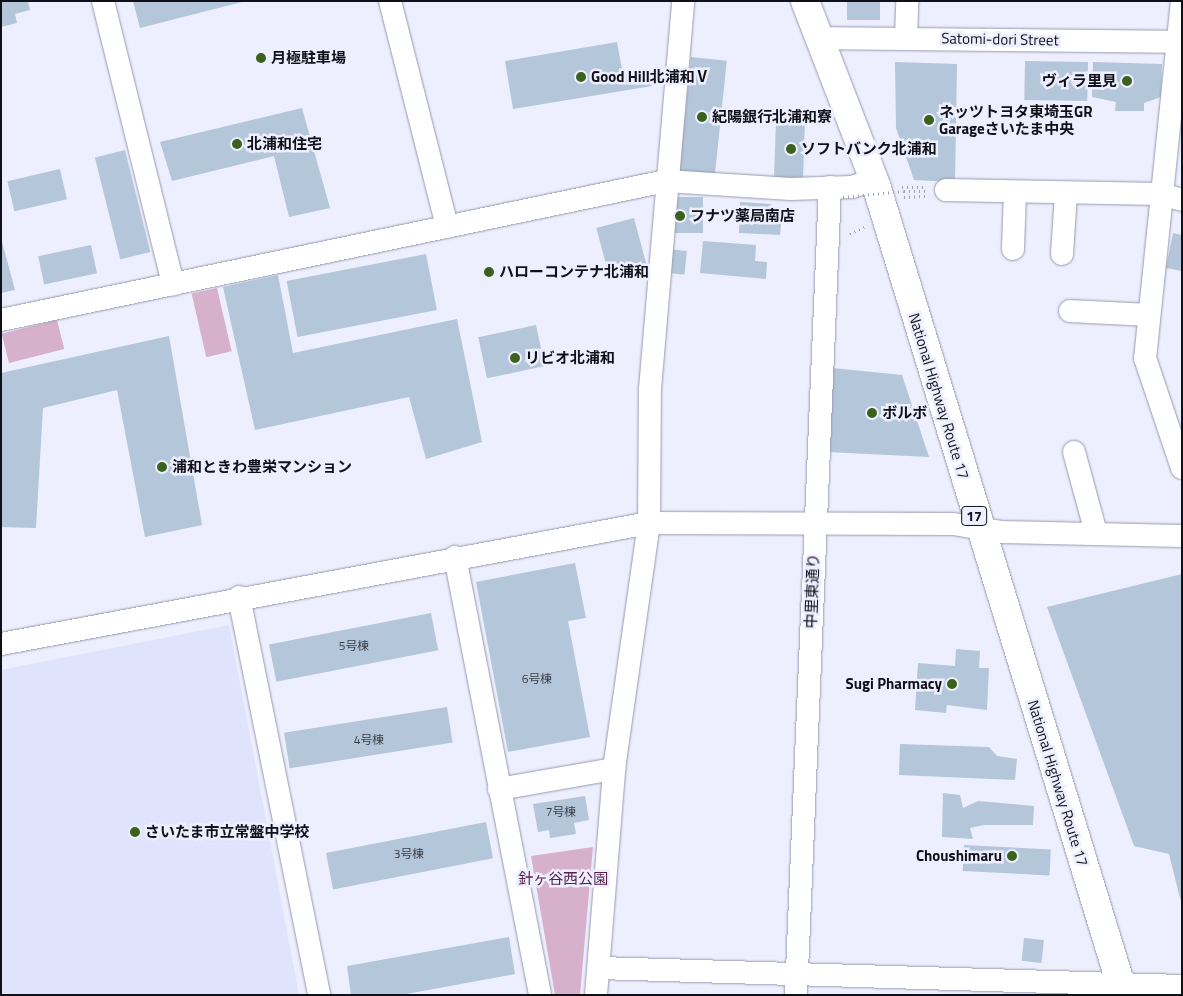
<!DOCTYPE html>
<meta charset="utf-8">
<style>
body{margin:0}
#map{position:relative;width:1183px;height:996px;overflow:hidden;background:#edeffe;font-family:"Titillium Web","Noto Sans JP",sans-serif}
div>[style]{position:absolute}
.built>*{inset:0;background:#e0e3fc}
.green>*{inset:0;background:#d7b0cb;transform-origin:0 0}
.building>*{inset:0;background:#b4c6d9;transform-origin:0 0}
.path>*{height:3px;margin-top:-1.5px;transform-origin:0;background:repeating-linear-gradient(90deg,#a0a2ae 0 1px,transparent 0 5px)}
.roads{filter:drop-shadow(0 0 1px #9699b0) drop-shadow(0 0 1px #9699b0)}
.minor>*{height:22px;margin:-11px;padding:0 11px;transform-origin:11px;border-radius:11px;background:#fff}
.highway>*{height:28px;margin:-14px;padding:0 14px;transform-origin:14px;border-radius:14px;background:#fff}
.path-bridge>*{height:3px;margin-top:-1.5px;transform-origin:0;background:repeating-linear-gradient(90deg,#a0a2ae 0 1px,transparent 0 5px)}
.dots>*{width:14px;height:14px;translate:-50% -50%;box-sizing:border-box;border:2px solid #edeffe;border-radius:50%}
span{translate:-50% -50%;white-space:nowrap;text-align:center;line-height:1.15;-webkit-text-stroke:5px #edeffe;paint-order:stroke}
.number-label{font-size:12px;color:#383e48}
.number-label span{-webkit-text-stroke-width:0}
.shield-label span{padding:1px 4px;background:#edeffe;border:1px solid;border-radius:4px;-webkit-text-stroke-width:0}
.shield-label{font-size:14px;color:#0f1018;font-weight:700}
.street-label{font-size:15px;color:#0f1018}
.poi-label{font-size:15px;color:#0f1018;font-weight:700}
.left{translate:0 -50%;text-align:left}
.right{translate:-100% -50%;text-align:right}
.park-label{font-size:15px;color:#591d4b}
.frame{position:absolute;inset:0;border:2px solid #0f1018;pointer-events:none}
</style>
<div id="map">
<div class="built">
<div style="clip-path:polygon(229px 625px,299px 995px,1px 995px,1px 670px)"></div>
</div>
<div class="green">
<div style="left:217px;top:288px;width:65px;height:26px;rotate:77deg"></div>
<div style="left:57px;top:320px;width:30px;height:57px;rotate:76deg"></div>
<div style="clip-path:polygon(593px 847px,580px 995px,555px 995px,531px 856px)"></div>
</div>
<div class="building">
<div style="clip-path:polygon(1px 1px,28px 1px,30px 10px,15px 14px,17px 23px,1px 27px)"></div>
<div style="clip-path:polygon(133px 1px,242px 1px,242px 2px,140px 28px)"></div>
<div style="left:847px;top:1px;width:33px;height:19px"></div>
<div style="clip-path:polygon(617px 42px,623px 75px,649px 71px,655px 78px,652px 86px,513px 109px,505px 61px)"></div>
<div style="left:691px;top:57px;width:36px;height:116px;rotate:6deg"></div>
<div style="left:1025px;top:61px;width:63px;height:39px;rotate:1deg"></div>
<div style="clip-path:polygon(895px 62px,957px 64px,955px 182px,914px 180px,896px 128px)"></div>
<div style="clip-path:polygon(1093px 62px,1162px 64px,1161px 97px,1144px 103px,1144px 111px,1115px 111px,1116px 102px,1092px 97px)"></div>
<div style="clip-path:polygon(302px 108px,330px 208px,289px 217px,274px 156px,172px 181px,160px 142px)"></div>
<div style="left:776px;top:121px;width:29px;height:56px;rotate:2deg"></div>
<div style="left:125px;top:150px;width:105px;height:31px;rotate:76deg"></div>
<div style="left:60px;top:169px;width:31px;height:54px;rotate:77deg"></div>
<div style="left:672px;top:197px;width:31px;height:36px"></div>
<div style="clip-path:polygon(740px 202px,771px 204px,771px 215px,782px 216px,780px 235px,739px 233px)"></div>
<div style="left:634px;top:218px;width:48px;height:39px;rotate:75deg"></div>
<div style="clip-path:polygon(1173px 233px,1182px 235px,1182px 271px,1166px 268px)"></div>
<div style="clip-path:polygon(1px 238px,15px 290px,1px 293px)"></div>
<div style="clip-path:polygon(703px 241px,756px 245px,755px 261px,767px 262px,766px 279px,700px 273px)"></div>
<div style="left:91px;top:245px;width:29px;height:54px;rotate:78deg"></div>
<div style="left:668px;top:249px;width:19px;height:24px;rotate:6deg"></div>
<div style="left:426px;top:254px;width:57px;height:142px;rotate:79deg"></div>
<div style="clip-path:polygon(278px 275px,293px 353px,457px 319px,482px 442px,426px 459px,409px 397px,255px 430px,223px 287px)"></div>
<div style="left:536px;top:325px;width:42px;height:59px;rotate:78deg"></div>
<div style="clip-path:polygon(169px 336px,202px 525px,145px 537px,117px 390px,43px 408px,36px 528px,1px 527px,1px 373px)"></div>
<div style="clip-path:polygon(833px 368px,902px 375px,929px 457px,827px 452px)"></div>
<div style="clip-path:polygon(575px 563px,586px 618px,568px 621px,590px 737px,508px 752px,476px 582px)"></div>
<div style="clip-path:polygon(1182px 574px,1182px 902px,1181px 902px,1169px 854px,1134px 846px,1047px 607px)"></div>
<div style="left:431px;top:613px;width:38px;height:165px;rotate:79deg"></div>
<div style="clip-path:polygon(956px 649px,980px 651px,979px 668px,989px 668px,987px 710px,947px 705px,946px 713px,915px 710px,918px 663px,955px 666px)"></div>
<div style="left:447px;top:707px;width:36px;height:165px;rotate:81deg"></div>
<div style="clip-path:polygon(900px 744px,989px 747px,997px 756px,1017px 759px,1015px 780px,899px 775px)"></div>
<div style="clip-path:polygon(943px 793px,960px 795px,963px 808px,978px 801px,1034px 806px,1033px 825px,984px 825px,970px 828px,973px 839px,942px 837px)"></div>
<div style="clip-path:polygon(585px 796px,589px 820px,574px 823px,576px 834px,550px 838px,549px 830px,538px 832px,533px 804px)"></div>
<div style="left:486px;top:822px;width:37px;height:163px;rotate:79deg"></div>
<div style="left:964px;top:845px;width:87px;height:26px;rotate:3deg"></div>
<div style="clip-path:polygon(509px 937px,515px 974px,401px 995px,351px 995px,347px 966px)"></div>
<div style="left:1024px;top:938px;width:20px;height:23px;rotate:6deg"></div>
</div>
<div class="path">
<div style="left:902px;top:187px;width:24px"></div>
<div style="left:904px;top:191px;width:21px"></div>
<div style="left:904px;top:197px;width:21px;rotate:-3deg"></div>
<div style="left:850px;top:234px;width:16px;rotate:-27deg"></div>
</div>
<div class="roads">
<div class="minor">
<div style="left:103px;top:1px;width:292px;rotate:76.1deg"></div>
<div style="left:390px;top:1px;width:233px;rotate:75.8deg"></div>
<div style="left:1182px;top:1px;width:359px;rotate:95.9deg"></div>
<div style="left:1145px;top:358px;width:116px;rotate:71.4deg"></div>
<div style="left:821px;top:38px;width:361px;rotate:0.6deg"></div>
<div style="left:906px;top:38px;width:37px;rotate:-88deg"></div>
<div style="left:946px;top:190px;width:214px;rotate:1.1deg"></div>
<div style="left:1160px;top:194px;width:23px;rotate:15deg"></div>
<div style="left:1013px;top:249px;width:57px;rotate:-88deg"></div>
<div style="left:1062px;top:254px;width:61px;rotate:-86.2deg"></div>
<div style="left:1070px;top:311px;width:79px;rotate:2.9deg"></div>
<div style="left:1px;top:320px;width:679px;rotate:-11.81deg"></div>
<div style="left:666px;top:181px;width:125px;rotate:3.7deg"></div>
<div style="left:791px;top:189px;width:61px;rotate:-1.9deg"></div>
<div style="left:852px;top:187px;width:23px;rotate:-18deg"></div>
<div style="left:1074px;top:452px;width:84px;rotate:74.8deg"></div>
<div style="left:455px;top:557px;width:446px;rotate:79deg"></div>
<div style="left:239px;top:597px;width:406px;rotate:78.6deg"></div>
<div style="left:1px;top:644px;width:659px;rotate:-10.58deg"></div>
<div style="left:649px;top:523px;width:304px;rotate:0.2deg"></div>
<div style="left:953px;top:524px;width:50px;rotate:9.3deg"></div>
<div style="left:1002px;top:532px;width:180px;rotate:1.3deg"></div>
<div style="left:499px;top:789px;width:117px;rotate:-9.9deg"></div>
<div style="left:599px;top:968px;width:583px;rotate:1.77deg"></div>
<div style="left:596px;top:995px;width:227px;rotate:-85.4deg"></div>
<div style="left:614px;top:769px;width:248px;rotate:-81.9deg"></div>
<div style="left:649px;top:523px;width:134px;rotate:-89.6deg"></div>
<div style="left:650px;top:389px;width:389px;rotate:-85.1deg"></div>
<div style="left:796px;top:995px;width:809px;rotate:-87.59deg"></div>
</div>
<div class="highway">
<div style="left:805px;top:1px;width:200px;rotate:68.9deg"></div>
<div style="left:877px;top:188px;width:844px;rotate:72.98deg"></div>
</div>
</div>
<div class="path-bridge">
<div style="left:843px;top:197px;width:61px;rotate:-5.6deg"></div>
</div>
<div class="dots">
<div style="left:261px;top:58px;background:#3b621c"></div>
<div style="left:581px;top:77px;background:#3b621c"></div>
<div style="left:1127px;top:81px;background:#3b621c"></div>
<div style="left:702px;top:117px;background:#3b621c"></div>
<div style="left:929px;top:120px;background:#3b621c"></div>
<div style="left:237px;top:144px;background:#3b621c"></div>
<div style="left:791px;top:149px;background:#3b621c"></div>
<div style="left:680px;top:216px;background:#3b621c"></div>
<div style="left:489px;top:272px;background:#3b621c"></div>
<div style="left:515px;top:358px;background:#3b621c"></div>
<div style="left:872px;top:413px;background:#3b621c"></div>
<div style="left:162px;top:467px;background:#3b621c"></div>
<div style="left:952px;top:684px;background:#3b621c"></div>
<div style="left:135px;top:832px;background:#3b621c"></div>
<div style="left:1012px;top:856px;background:#3b621c"></div>
</div>
<div class="number-label">
<span style="left:354px;top:646px">5号棟</span>
<span style="left:537px;top:679px">6号棟</span>
<span style="left:369px;top:740px">4号棟</span>
<span style="left:561px;top:812px">7号棟</span>
<span style="left:409px;top:854px">3号棟</span>
</div>
<div class="shield-label">
<span style="left:974px;top:516px">17</span>
</div>
<div class="street-label">
<span style="left:1000px;top:39px;rotate:1deg">Satomi-dori Street</span>
<span style="left:939px;top:396px;rotate:73deg">National Highway Route 17</span>
<span style="left:812px;top:591px;rotate:-88deg">中里東通り</span>
<span style="left:1058px;top:783px;rotate:73deg">National Highway Route 17</span>
</div>
<div class="poi-label">
<span class="left" style="left:271px;top:58px">月極駐車場</span>
<span class="left" style="left:591px;top:77px">Good Hill北浦和Ⅴ</span>
<span class="right" style="left:1117px;top:81px">ヴィラ里見</span>
<span class="left" style="left:939px;top:120px">ネッツトヨタ東埼玉GR<br>Garageさいたま中央</span>
<span class="left" style="left:712px;top:117px">紀陽銀行北浦和寮</span>
<span class="left" style="left:247px;top:144px">北浦和住宅</span>
<span class="left" style="left:801px;top:149px">ソフトバンク北浦和</span>
<span class="left" style="left:690px;top:216px">フナツ薬局南店</span>
<span class="left" style="left:499px;top:272px">ハローコンテナ北浦和</span>
<span class="left" style="left:525px;top:358px">リビオ北浦和</span>
<span class="left" style="left:882px;top:413px">ボルボ</span>
<span class="left" style="left:172px;top:467px">浦和ときわ豊栄マンション</span>
<span class="right" style="left:942px;top:684px">Sugi Pharmacy</span>
<span class="left" style="left:145px;top:832px">さいたま市立常盤中学校</span>
<span class="right" style="left:1002px;top:856px">Choushimaru</span>
</div>
<div class="park-label">
<span style="left:563px;top:879px">針ヶ谷西公園</span>
</div>
<div class="frame"></div>
</div>
